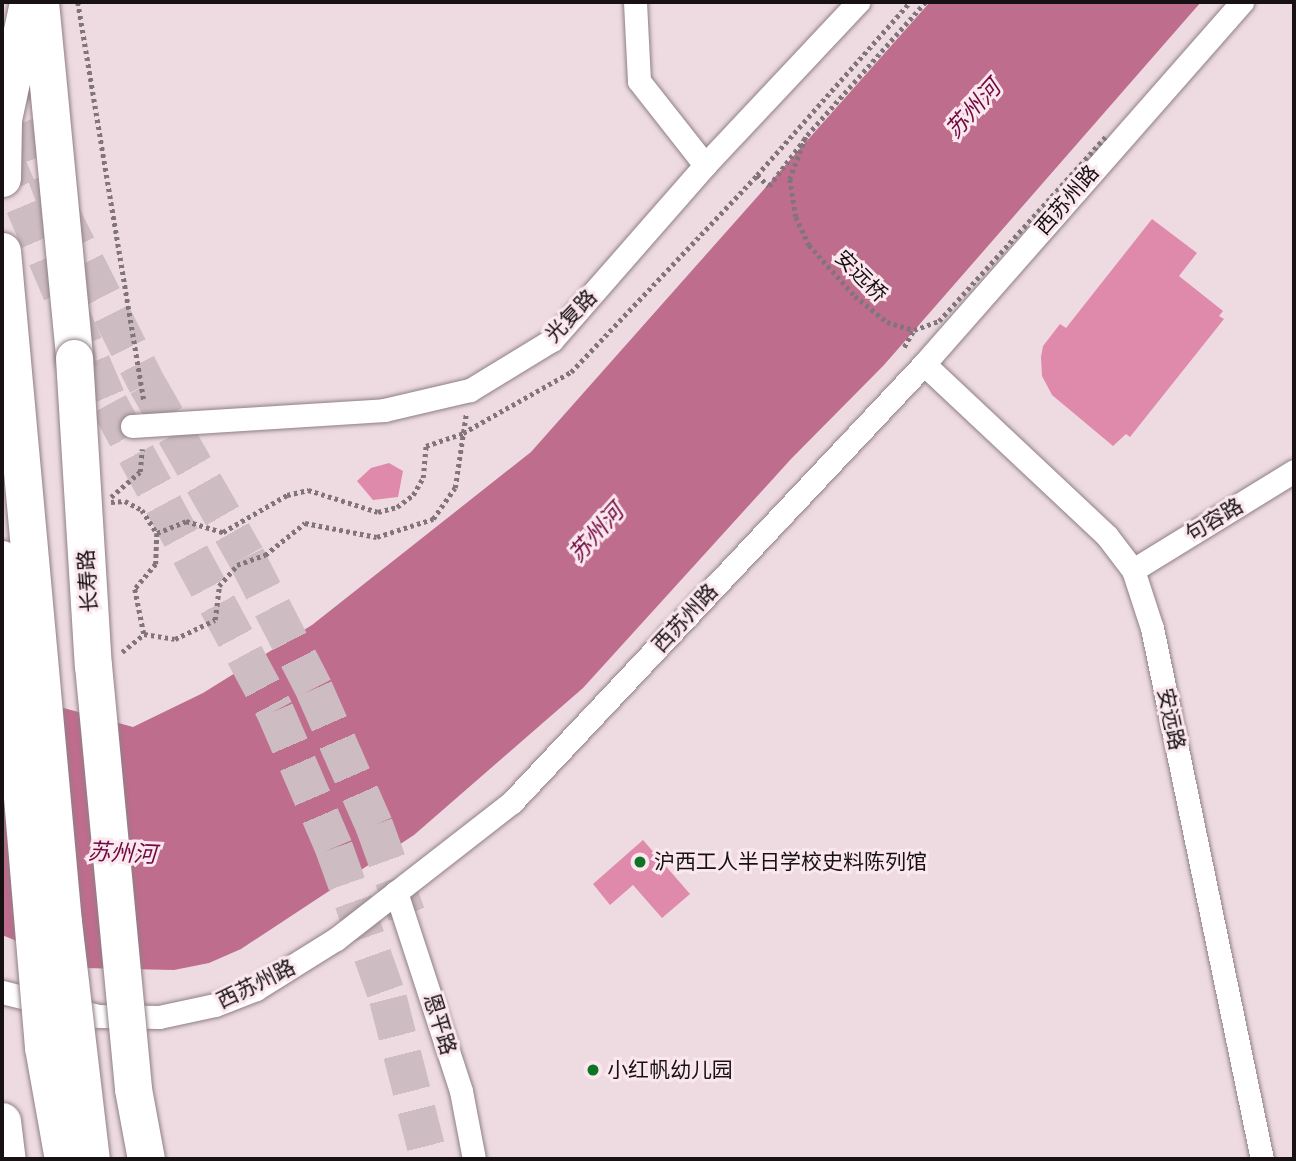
<!DOCTYPE html>
<meta charset="utf-8">
<style>
body{margin:0}
#map{position:relative;width:1296px;height:1161px;overflow:hidden;background:#eddbe1;font-family:Arial,"Noto Sans SC",sans-serif}
div>[style]{position:absolute}
.water>*{inset:0;background:#bf6d8d}
.building>*{inset:0;background:#df8aab}
.highway-tunnel>*{height:38px;margin-top:-19px;transform-origin:0;background:repeating-linear-gradient(90deg,#cdbdc2 0 38px,transparent 0 57px)}
.path>*{height:4.5px;margin-top:-2.25px;transform-origin:0;background:repeating-linear-gradient(90deg,#817579 0 3.5px,transparent 0 7px)}
.roads{filter:drop-shadow(0 0 2px #8f7f84) drop-shadow(0 0 2px #8f7f84)}
.street>*{height:23px;margin:-11.5px;padding:0 11.5px;transform-origin:11.5px;border-radius:11.5px;background:#fff}
.primary>*{height:37px;margin:-18.5px;padding:0 18.5px;transform-origin:18.5px;border-radius:18.5px;background:#fff}
.path-bridge>*{height:4.5px;margin-top:-2.25px;transform-origin:0;background:repeating-linear-gradient(90deg,#817579 0 3.5px,transparent 0 7px)}
.bridges{filter:drop-shadow(0 0 2px #8f7f84) drop-shadow(0 0 2px #8f7f84)}
.primary-bridge>*{height:37px;margin:-18.5px;padding:0 18.5px;transform-origin:18.5px;border-radius:18.5px;background:#fff}
.dots>*{width:19px;height:19px;translate:-50% -50%;box-sizing:border-box;border:4px solid #fbe8ee;border-radius:50%}
span{translate:-50% -50%;white-space:nowrap;text-align:center;line-height:1.15;-webkit-text-stroke:6px #fbe8ee;paint-order:stroke}
.street-label{font-size:21px;color:#171113}
.poi-label{font-size:21px;color:#171113}
.left{translate:0 -50%;text-align:left}
.water-label{font-size:23px;color:#710941;font-style:italic}
.frame{position:absolute;inset:0;border:4px solid #171113;pointer-events:none}
</style>
<div id="map">
<div class="water">
<div style="clip-path:polygon(930px 2px,1201px 2px,884px 365px,791px 459px,583px 688px,414px 835px,241px 949px,209px 963px,174px 970px,83px 968px,2px 935px,2px 686px,9px 693px,133px 727px,203px 693px,312px 625px,531px 452px)"></div>
</div>
<div class="building">
<div style="clip-path:polygon(1152px 219px,1197px 253px,1179px 276px,1223px 311px,1219px 316px,1224px 319px,1130px 437px,1126px 434px,1113px 446px,1052px 395px,1042px 376px,1041px 357px,1043px 346px,1060px 324px,1066px 328px)"></div>
<div style="clip-path:polygon(389px 463px,403px 471px,398px 497px,373px 500px,357px 481px,371px 468px)"></div>
<div style="clip-path:polygon(643px 840px,690px 894px,662px 918px,633px 885px,610px 905px,593px 884px)"></div>
</div>
<div class="highway-tunnel">
<div style="left:6px;top:68px;width:154px;rotate:69.4deg"></div>
<div style="left:60px;top:212px;width:193px;rotate:63.2deg"></div>
<div style="left:147px;top:384px;width:199px;rotate:60.2deg"></div>
<div style="left:246px;top:557px;width:148px;rotate:62.7deg"></div>
<div style="left:314px;top:689px;width:149px;rotate:66.2deg"></div>
<div style="left:374px;top:825px;width:112px;rotate:70.1deg"></div>
<div style="left:2px;top:153px;width:273px;rotate:66.9deg"></div>
<div style="left:109px;top:404px;width:349px;rotate:61.6deg"></div>
<div style="left:275px;top:711px;width:149px;rotate:66.7deg"></div>
<div style="left:334px;top:848px;width:160px;rotate:70.3deg"></div>
<div style="left:388px;top:999px;width:165px;rotate:75.6deg"></div>
</div>
<div class="path">
<div style="left:78px;top:2px;width:405px;rotate:80.6deg"></div>
<div style="left:757px;top:175px;width:16px;rotate:43deg"></div>
<div style="left:769px;top:186px;width:61px;rotate:-52.9deg"></div>
<div style="left:904px;top:347px;width:20px;rotate:-60deg"></div>
<div style="left:111px;top:497px;width:38px;rotate:-41deg"></div>
<div style="left:140px;top:472px;width:23px;rotate:-85deg"></div>
<div style="left:111px;top:502px;width:14px;rotate:-4deg"></div>
<div style="left:125px;top:501px;width:19px;rotate:28deg"></div>
<div style="left:142px;top:510px;width:27px;rotate:57deg"></div>
<div style="left:157px;top:533px;width:31px;rotate:92deg"></div>
<div style="left:156px;top:564px;width:33px;rotate:130deg"></div>
<div style="left:135px;top:589px;width:46px;rotate:78.7deg"></div>
<div style="left:157px;top:533px;width:31px;rotate:-22deg"></div>
<div style="left:186px;top:521px;width:39px;rotate:17deg"></div>
<div style="left:223px;top:532px;width:74px;rotate:-30deg"></div>
<div style="left:287px;top:495px;width:22px;rotate:-13deg"></div>
<div style="left:308px;top:490px;width:73px;rotate:17.4deg"></div>
<div style="left:378px;top:512px;width:20px;rotate:-15deg"></div>
<div style="left:397px;top:507px;width:20px;rotate:-37deg"></div>
<div style="left:413px;top:495px;width:20px;rotate:-60deg"></div>
<div style="left:423px;top:478px;width:32px;rotate:-85deg"></div>
<div style="left:426px;top:446px;width:39px;rotate:-19deg"></div>
<div style="left:463px;top:433px;width:124px;rotate:-29.5deg"></div>
<div style="left:571px;top:372px;width:271px;rotate:-46.6deg"></div>
<div style="left:757px;top:175px;width:231px;rotate:-48.5deg"></div>
<div style="left:122px;top:652px;width:28px;rotate:-39deg"></div>
<div style="left:144px;top:634px;width:31px;rotate:9deg"></div>
<div style="left:175px;top:639px;width:44px;rotate:-25.4deg"></div>
<div style="left:215px;top:620px;width:34px;rotate:-83deg"></div>
<div style="left:219px;top:586px;width:28px;rotate:-49deg"></div>
<div style="left:237px;top:565px;width:30px;rotate:-20deg"></div>
<div style="left:265px;top:555px;width:51px;rotate:-38.7deg"></div>
<div style="left:305px;top:523px;width:73px;rotate:11deg"></div>
<div style="left:377px;top:537px;width:59px;rotate:-17.8deg"></div>
<div style="left:433px;top:519px;width:38px;rotate:-55deg"></div>
<div style="left:455px;top:488px;width:75px;rotate:-81.5deg"></div>
</div>
<div class="roads">
<div class="street">
<div style="left:635px;top:2px;width:79px;rotate:87.1deg"></div>
<div style="left:639px;top:81px;width:107px;rotate:51.8deg"></div>
<div style="left:924px;top:364px;width:251px;rotate:43.2deg"></div>
<div style="left:1107px;top:536px;width:43px;rotate:52.6deg"></div>
<div style="left:1133px;top:570px;width:61px;rotate:71.9deg"></div>
<div style="left:1152px;top:628px;width:542px;rotate:78.3deg"></div>
<div style="left:132px;top:426px;width:253px;rotate:-3.6deg"></div>
<div style="left:384px;top:410px;width:88px;rotate:-13.1deg"></div>
<div style="left:470px;top:390px;width:96px;rotate:-31.4deg"></div>
<div style="left:552px;top:340px;width:232px;rotate:-48.8deg"></div>
<div style="left:705px;top:165px;width:224px;rotate:-46.8deg"></div>
<div style="left:1133px;top:570px;width:189px;rotate:-31.6deg"></div>
<div style="left:396px;top:892px;width:209px;rotate:71.9deg"></div>
<div style="left:461px;top:1091px;width:69px;rotate:79.2deg"></div>
<div style="left:2px;top:992px;width:99px;rotate:14deg"></div>
<div style="left:98px;top:1016px;width:61px;rotate:0.9deg"></div>
<div style="left:159px;top:1017px;width:57px;rotate:-12.1deg"></div>
<div style="left:215px;top:1005px;width:44px;rotate:-21.3deg"></div>
<div style="left:256px;top:989px;width:94px;rotate:-32deg"></div>
<div style="left:336px;top:939px;width:223px;rotate:-37.9deg"></div>
<div style="left:512px;top:802px;width:601px;rotate:-46.75deg"></div>
<div style="left:924px;top:364px;width:482px;rotate:-48.7deg"></div>
</div>
<div class="primary">
<div style="left:40px;top:2px;width:358px;rotate:84.5deg"></div>
<div style="left:2px;top:178px;width:59px;rotate:-89deg"></div>
<div style="left:3px;top:119px;width:120px;rotate:-77.9deg"></div>
<div style="left:2px;top:1121px;width:38px;rotate:83deg"></div>
</div>
</div>
<div class="path-bridge">
<div style="left:926px;top:2px;width:181px;rotate:131.6deg"></div>
<div style="left:806px;top:137px;width:45px;rotate:110.9deg"></div>
<div style="left:790px;top:179px;width:38px;rotate:81deg"></div>
<div style="left:796px;top:217px;width:31px;rotate:65deg"></div>
<div style="left:809px;top:245px;width:69px;rotate:48deg"></div>
<div style="left:855px;top:296px;width:41px;rotate:39.1deg"></div>
<div style="left:887px;top:322px;width:28px;rotate:17deg"></div>
<div style="left:914px;top:330px;width:27px;rotate:-20deg"></div>
<div style="left:939px;top:321px;width:248px;rotate:-47.9deg"></div>
</div>
<div class="bridges">
<div class="primary-bridge">
<div style="left:2px;top:251px;width:674px;rotate:84.81deg"></div>
<div style="left:63px;top:922px;width:239px;rotate:83.3deg"></div>
<div style="left:74px;top:358px;width:308px;rotate:86.5deg"></div>
<div style="left:93px;top:665px;width:426px;rotate:84.6deg"></div>
<div style="left:133px;top:1089px;width:71px;rotate:79.5deg"></div>
<div style="left:2px;top:559px;width:490px;rotate:85.2deg"></div>
<div style="left:43px;top:1047px;width:114px;rotate:79.9deg"></div>
</div>
</div>
<div class="dots">
<div style="left:640px;top:862px;background:#0e7324"></div>
<div style="left:593px;top:1070px;background:#0e7324"></div>
</div>
<div class="street-label">
<span style="left:1067px;top:200px;rotate:-49deg">西苏州路</span>
<span style="left:861px;top:276px;rotate:45deg">安远桥</span>
<span style="left:571px;top:316px;rotate:-46deg">光复路</span>
<span style="left:1214px;top:520px;rotate:-31deg">句容路</span>
<span style="left:88px;top:581px;rotate:-94deg">长寿路</span>
<span style="left:685px;top:618px;rotate:-47deg">西苏州路</span>
<span style="left:1171px;top:719px;rotate:78deg">安远路</span>
<span style="left:256px;top:984px;rotate:-26deg">西苏州路</span>
<span style="left:440px;top:1024px;rotate:73deg">恩平路</span>
</div>
<div class="poi-label">
<span class="left" style="left:654px;top:862px">沪西工人半日学校史料陈列馆</span>
<span class="left" style="left:607px;top:1070px">小红帆幼儿园</span>
</div>
<div class="water-label">
<span style="left:973px;top:109px;rotate:-48deg">苏州河</span>
<span style="left:596px;top:533px;rotate:-48deg">苏州河</span>
<span style="left:122px;top:853px;rotate:3deg">苏州河</span>
</div>
<div class="frame"></div>
</div>
